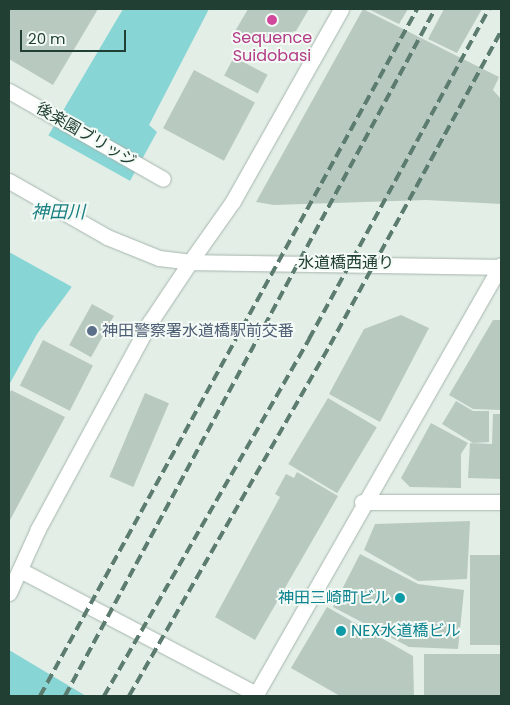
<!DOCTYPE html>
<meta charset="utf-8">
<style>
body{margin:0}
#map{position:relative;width:510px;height:705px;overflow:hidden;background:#e3eee7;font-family:Poppins,"Noto Sans JP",sans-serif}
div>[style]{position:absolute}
.water>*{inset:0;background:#88d5d6}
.pier>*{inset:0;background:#e3eee7}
.building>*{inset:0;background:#b8c9c0;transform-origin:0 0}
.roads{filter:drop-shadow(0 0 1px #a5b6ad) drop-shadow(0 0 1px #a5b6ad)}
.street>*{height:15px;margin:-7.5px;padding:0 7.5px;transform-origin:7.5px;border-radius:7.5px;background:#fff}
.secondary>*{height:15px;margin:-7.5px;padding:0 7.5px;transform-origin:7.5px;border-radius:7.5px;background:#fff}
.rail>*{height:4px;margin-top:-2px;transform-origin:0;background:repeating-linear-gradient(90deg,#5c7c6f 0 10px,transparent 0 15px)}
.dots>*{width:14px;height:14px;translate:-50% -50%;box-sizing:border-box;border:2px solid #f4faf6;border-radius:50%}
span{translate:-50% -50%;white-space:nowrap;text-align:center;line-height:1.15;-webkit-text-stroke:4px #f4faf6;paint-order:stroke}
.hotel-label{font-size:16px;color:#b23c85}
.street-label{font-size:16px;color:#214033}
.service-label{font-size:16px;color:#4e5e75}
.left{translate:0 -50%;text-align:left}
.culture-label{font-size:16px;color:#0d838f}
.right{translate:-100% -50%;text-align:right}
.water-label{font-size:18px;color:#177f81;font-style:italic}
.frame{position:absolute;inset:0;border:10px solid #214033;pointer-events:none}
.scale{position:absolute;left:20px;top:30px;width:106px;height:22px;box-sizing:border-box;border:2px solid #214033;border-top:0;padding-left:6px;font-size:15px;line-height:18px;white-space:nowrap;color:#214033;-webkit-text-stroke:4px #f4faf6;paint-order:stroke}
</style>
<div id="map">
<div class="water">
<div style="clip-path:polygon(123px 9px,209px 9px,149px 125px,157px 132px,71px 288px,37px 334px,9px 385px,9px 202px)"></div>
<div style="clip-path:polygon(9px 650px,86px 696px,9px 696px)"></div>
</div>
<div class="pier">
<div style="clip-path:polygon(46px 134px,132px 182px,74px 288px,9px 252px,9px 197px)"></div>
</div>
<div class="building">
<div style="clip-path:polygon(9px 9px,98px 9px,53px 85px,9px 59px)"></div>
<div style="clip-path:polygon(248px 9px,309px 9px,296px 31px,249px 41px,234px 33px)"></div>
<div style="clip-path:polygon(363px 9px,499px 77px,493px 90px,501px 99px,501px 204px,426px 200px,274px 205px,256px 202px)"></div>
<div style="clip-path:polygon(368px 9px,408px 9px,399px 24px)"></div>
<div style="clip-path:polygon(444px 9px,482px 9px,457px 53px,428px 39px)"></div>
<div style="left:234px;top:57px;width:38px;height:21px;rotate:28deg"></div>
<div style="left:194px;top:70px;width:69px;height:66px;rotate:28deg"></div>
<div style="left:92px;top:304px;width:25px;height:47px;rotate:29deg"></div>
<div style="clip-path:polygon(401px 315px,429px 328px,380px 422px,329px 394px,364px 329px)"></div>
<div style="clip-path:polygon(493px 320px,501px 320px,501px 410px,473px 409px,449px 395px)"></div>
<div style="left:43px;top:340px;width:56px;height:51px;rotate:27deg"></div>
<div style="clip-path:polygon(11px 390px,65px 417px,9px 522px,9px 395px)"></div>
<div style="left:145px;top:393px;width:26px;height:91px;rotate:23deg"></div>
<div style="left:328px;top:398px;width:57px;height:77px;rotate:31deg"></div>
<div style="clip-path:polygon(456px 401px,473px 411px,489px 411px,489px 442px,473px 443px,442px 424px)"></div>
<div style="clip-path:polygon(493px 414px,501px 414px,501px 479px,468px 478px,470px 443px,492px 444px)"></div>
<div style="clip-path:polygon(431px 423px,468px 443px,461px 454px,461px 488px,410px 487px,401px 478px)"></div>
<div style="clip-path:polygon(297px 472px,338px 496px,255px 640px,215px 617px,280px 497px,275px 494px,286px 474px,294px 478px)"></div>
<div style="clip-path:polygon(470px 521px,467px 579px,418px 581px,364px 550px,375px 524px)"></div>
<div style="clip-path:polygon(360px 554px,418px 584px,464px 590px,458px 649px,409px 647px,333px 607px)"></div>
<div style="left:470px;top:555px;width:31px;height:90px"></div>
<div style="clip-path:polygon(327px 607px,413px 656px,414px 696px,340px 696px,291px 668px)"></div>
<div style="left:501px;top:654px;width:42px;height:77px;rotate:90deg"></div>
</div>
<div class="roads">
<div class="street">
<div style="left:9px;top:91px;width:177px;rotate:29.7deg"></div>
<div style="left:190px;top:262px;width:75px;rotate:-54.8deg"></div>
<div style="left:233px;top:201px;width:220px;rotate:-60.6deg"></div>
<div style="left:362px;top:502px;width:139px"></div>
<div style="left:255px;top:696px;width:496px;rotate:-60.3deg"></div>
</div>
<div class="secondary">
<div style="left:9px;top:181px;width:113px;rotate:29.7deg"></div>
<div style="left:107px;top:237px;width:56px;rotate:22deg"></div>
<div style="left:159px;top:258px;width:31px;rotate:7deg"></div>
<div style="left:190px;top:262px;width:311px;rotate:0.9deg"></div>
<div style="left:20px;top:570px;width:267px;rotate:27.7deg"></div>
<div style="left:9px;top:593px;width:70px;rotate:-65.6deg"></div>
<div style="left:38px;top:529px;width:235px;rotate:-61.6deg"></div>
<div style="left:150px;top:322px;width:72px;rotate:-56.3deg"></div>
</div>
</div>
<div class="rail">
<div style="left:40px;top:696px;width:784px;rotate:-61.24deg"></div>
<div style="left:65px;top:696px;width:780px;rotate:-61.69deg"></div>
<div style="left:104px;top:696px;width:412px;rotate:-60.1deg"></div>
<div style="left:309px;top:339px;width:376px;rotate:-61.4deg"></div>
<div style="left:129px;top:696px;width:404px;rotate:-60.2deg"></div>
<div style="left:330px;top:345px;width:357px;rotate:-61.4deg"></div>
</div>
<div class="dots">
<div style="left:272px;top:20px;background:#d1479c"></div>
<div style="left:92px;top:331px;background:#5c6f8a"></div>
<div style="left:400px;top:598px;background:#0f9aa8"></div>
<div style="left:341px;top:631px;background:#0f9aa8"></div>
</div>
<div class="hotel-label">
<span style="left:272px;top:47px">Sequence<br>Suidobasi</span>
</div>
<div class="street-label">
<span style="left:86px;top:135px;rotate:30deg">後楽園ブリッジ</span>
<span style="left:346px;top:263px">水道橋西通り</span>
</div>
<div class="service-label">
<span class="left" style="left:102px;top:331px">神田警察署水道橋駅前交番</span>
</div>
<div class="culture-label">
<span class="right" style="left:390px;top:598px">神田三崎町ビル</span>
<span class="left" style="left:351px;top:631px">NEX水道橋ビル</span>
</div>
<div class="water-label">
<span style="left:58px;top:212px">神田川</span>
</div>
<div class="frame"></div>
<div class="scale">20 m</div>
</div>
